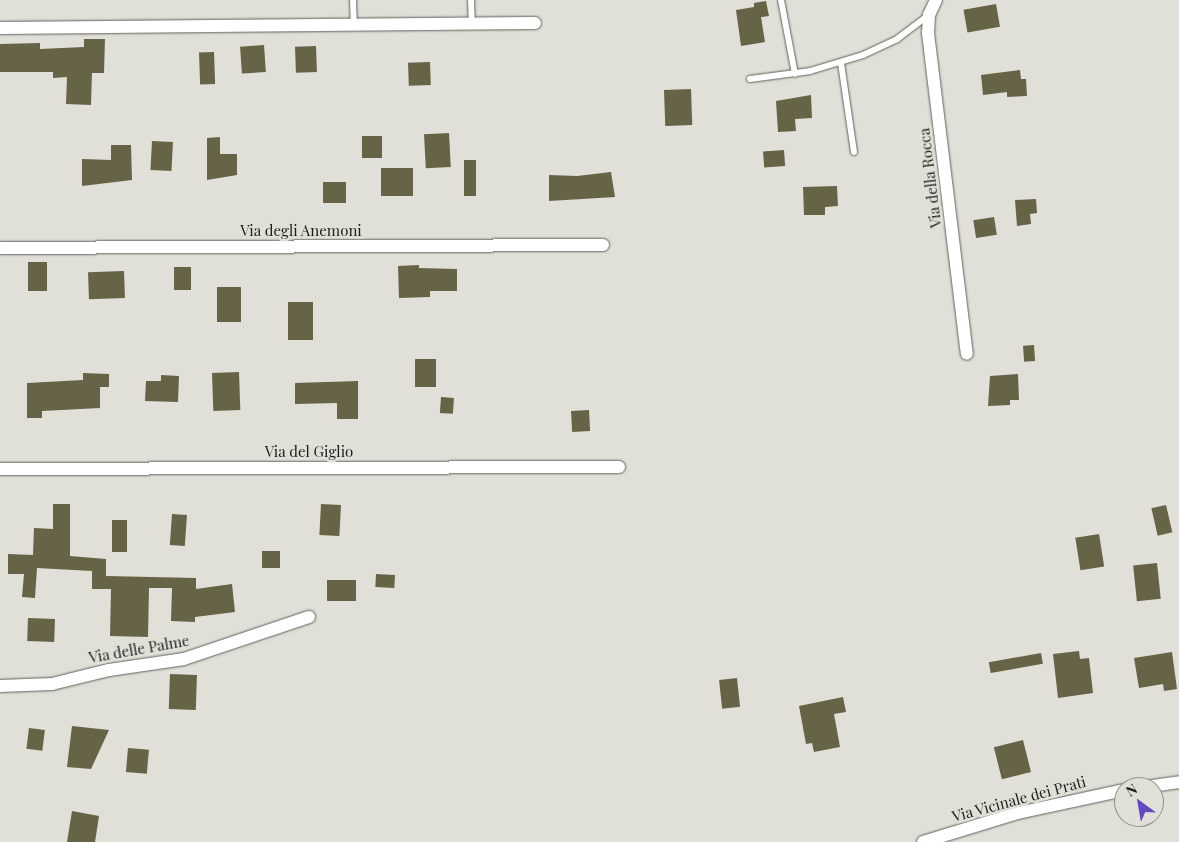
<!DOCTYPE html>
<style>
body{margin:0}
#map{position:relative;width:1179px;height:842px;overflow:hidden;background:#e0dfd8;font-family:"Playfair Display",serif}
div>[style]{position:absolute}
.building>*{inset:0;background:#666346;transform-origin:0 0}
.roads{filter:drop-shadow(0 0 1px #62615b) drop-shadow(0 0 1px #62615b)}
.lane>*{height:6px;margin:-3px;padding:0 3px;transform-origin:3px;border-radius:3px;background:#fff}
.street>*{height:12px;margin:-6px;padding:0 6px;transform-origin:6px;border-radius:6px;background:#fff}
span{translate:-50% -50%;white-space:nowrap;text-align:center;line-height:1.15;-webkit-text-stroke:5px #e0dfd8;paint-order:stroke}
.street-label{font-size:15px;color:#1d1d1a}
.north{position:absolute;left:1114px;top:777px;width:50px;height:50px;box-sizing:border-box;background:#e0dfd8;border:1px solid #92918c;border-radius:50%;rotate:328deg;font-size:14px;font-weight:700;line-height:20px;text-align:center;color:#1d1d1a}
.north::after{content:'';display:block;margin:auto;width:18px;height:22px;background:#6248c1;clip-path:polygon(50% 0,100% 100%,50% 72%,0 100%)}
</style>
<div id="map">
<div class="building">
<div style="clip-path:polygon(766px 1px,769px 16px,761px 17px,765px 42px,741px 46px,736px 10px,754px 7px,754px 3px)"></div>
<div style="left:996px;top:4px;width:23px;height:33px;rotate:80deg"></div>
<div style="clip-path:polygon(84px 39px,105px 39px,104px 73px,92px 73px,91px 105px,66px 104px,67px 77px,53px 78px,53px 72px,0 72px,0 44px,40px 43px,40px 49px,84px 47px)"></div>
<div style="left:264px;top:45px;width:27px;height:24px;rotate:86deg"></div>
<div style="left:316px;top:46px;width:26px;height:21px;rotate:88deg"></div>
<div style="left:214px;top:52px;width:32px;height:15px;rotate:88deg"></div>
<div style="left:430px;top:62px;width:23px;height:22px;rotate:88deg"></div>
<div style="clip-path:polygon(1020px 70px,1021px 79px,1026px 79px,1027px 96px,1007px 97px,1007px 92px,983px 95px,981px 75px)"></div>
<div style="left:691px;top:89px;width:36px;height:27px;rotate:88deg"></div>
<div style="clip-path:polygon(811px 95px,812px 118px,795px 119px,796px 131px,778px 132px,776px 101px)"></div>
<div style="left:449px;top:133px;width:34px;height:25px;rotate:87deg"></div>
<div style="left:362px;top:136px;width:20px;height:22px"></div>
<div style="clip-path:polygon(220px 137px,220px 154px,237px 154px,237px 175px,207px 180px,207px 138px)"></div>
<div style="left:152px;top:141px;width:21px;height:29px;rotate:3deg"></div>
<div style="clip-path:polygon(111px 145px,131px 145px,132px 180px,82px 186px,82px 159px,111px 160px)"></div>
<div style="left:784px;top:150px;width:16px;height:21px;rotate:86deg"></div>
<div style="left:464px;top:160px;width:12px;height:36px"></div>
<div style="left:381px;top:168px;width:32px;height:28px"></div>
<div style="clip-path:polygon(611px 172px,615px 197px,549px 201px,549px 175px,577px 176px)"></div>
<div style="left:323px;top:182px;width:23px;height:21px"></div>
<div style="clip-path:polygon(837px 186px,838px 206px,825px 207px,825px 215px,804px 215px,803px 187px)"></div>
<div style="clip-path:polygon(1036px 199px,1037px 213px,1030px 214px,1031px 224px,1017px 226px,1015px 200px)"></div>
<div style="left:994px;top:217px;width:18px;height:21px;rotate:81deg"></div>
<div style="left:28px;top:262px;width:19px;height:29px"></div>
<div style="clip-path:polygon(419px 265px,419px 268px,457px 269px,457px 291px,430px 291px,430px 297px,399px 298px,398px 266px)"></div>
<div style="left:174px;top:267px;width:17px;height:23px"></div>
<div style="left:124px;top:271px;width:27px;height:36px;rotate:88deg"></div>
<div style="left:217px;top:287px;width:24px;height:35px"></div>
<div style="left:313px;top:302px;width:38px;height:25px;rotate:90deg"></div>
<div style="left:1034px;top:345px;width:16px;height:11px;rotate:86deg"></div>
<div style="left:415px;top:359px;width:21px;height:28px"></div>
<div style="left:239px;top:372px;width:38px;height:27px;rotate:88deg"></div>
<div style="clip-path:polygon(83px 373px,109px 374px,109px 387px,100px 387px,100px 408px,42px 411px,42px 418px,27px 418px,27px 383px,83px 380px)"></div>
<div style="clip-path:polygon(1018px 374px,1019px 400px,1010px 400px,1010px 405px,988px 406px,990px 376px)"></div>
<div style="clip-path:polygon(161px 375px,179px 376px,178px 402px,145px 401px,146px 381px,161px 381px)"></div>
<div style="clip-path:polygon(358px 381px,358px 419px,337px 419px,337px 403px,295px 404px,295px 383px)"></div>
<div style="left:441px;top:397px;width:13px;height:16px;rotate:4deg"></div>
<div style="left:589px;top:410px;width:21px;height:18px;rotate:87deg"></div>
<div style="clip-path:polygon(53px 504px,70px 504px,70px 556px,106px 559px,106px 576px,196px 578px,196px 589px,232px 584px,235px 612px,195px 617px,195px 622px,171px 621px,172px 588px,149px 588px,148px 637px,110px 636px,111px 589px,92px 589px,92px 571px,37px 568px,35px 598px,22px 597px,24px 574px,8px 574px,8px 554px,33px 555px,34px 528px,53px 529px)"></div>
<div style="left:321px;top:504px;width:20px;height:31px;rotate:3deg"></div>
<div style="left:1166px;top:505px;width:28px;height:15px;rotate:77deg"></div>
<div style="left:172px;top:514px;width:15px;height:31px;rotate:4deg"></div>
<div style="left:112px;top:520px;width:15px;height:32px"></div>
<div style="left:1099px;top:534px;width:33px;height:24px;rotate:81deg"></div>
<div style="left:262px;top:551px;width:18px;height:17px"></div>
<div style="left:1157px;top:563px;width:36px;height:24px;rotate:84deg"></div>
<div style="left:376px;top:574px;width:19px;height:13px;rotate:3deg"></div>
<div style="left:356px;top:580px;width:21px;height:29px;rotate:90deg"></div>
<div style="left:28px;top:618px;width:27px;height:23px;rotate:2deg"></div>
<div style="clip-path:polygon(1079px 651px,1080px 659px,1089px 658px,1093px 693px,1058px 698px,1053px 654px)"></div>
<div style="clip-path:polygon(1172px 652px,1177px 689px,1164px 691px,1163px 684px,1139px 688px,1134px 658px)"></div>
<div style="left:1041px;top:653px;width:11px;height:53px;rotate:80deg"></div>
<div style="left:170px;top:674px;width:27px;height:35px;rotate:2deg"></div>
<div style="left:737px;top:678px;width:29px;height:18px;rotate:84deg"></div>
<div style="clip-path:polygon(843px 697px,846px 712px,834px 714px,840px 747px,814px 752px,812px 743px,806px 744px,799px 706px)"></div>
<div style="clip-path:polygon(72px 726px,109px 730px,91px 769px,67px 767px)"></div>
<div style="left:29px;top:728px;width:16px;height:21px;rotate:7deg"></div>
<div style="left:1023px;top:740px;width:33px;height:30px;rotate:76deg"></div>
<div style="left:128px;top:748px;width:21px;height:24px;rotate:5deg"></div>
<div style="clip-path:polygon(72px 811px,99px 816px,95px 842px,67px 842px)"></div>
</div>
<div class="roads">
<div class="lane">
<div style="left:353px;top:0;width:25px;rotate:88deg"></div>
<div style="left:471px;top:0;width:24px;rotate:88deg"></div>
<div style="left:781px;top:0;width:75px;rotate:79.3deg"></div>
<div style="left:841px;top:63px;width:90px;rotate:81.7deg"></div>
<div style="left:750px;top:79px;width:61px;rotate:-7.6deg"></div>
<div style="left:810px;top:71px;width:55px;rotate:-16.8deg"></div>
<div style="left:863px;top:55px;width:38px;rotate:-25deg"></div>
<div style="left:897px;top:39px;width:40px;rotate:-37deg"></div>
</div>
<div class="street">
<div style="left:936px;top:0;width:17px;rotate:115deg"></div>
<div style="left:929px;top:15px;width:18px;rotate:93deg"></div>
<div style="left:928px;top:33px;width:323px;rotate:83.1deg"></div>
<div style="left:0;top:28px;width:535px;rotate:-0.54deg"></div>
<div style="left:0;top:248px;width:603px;rotate:-0.29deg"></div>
<div style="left:0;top:469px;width:619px;rotate:-0.19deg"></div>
<div style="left:0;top:686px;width:52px;rotate:-2.2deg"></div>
<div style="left:52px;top:684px;width:59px;rotate:-13.8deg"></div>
<div style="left:109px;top:670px;width:76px;rotate:-8.3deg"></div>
<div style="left:184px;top:659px;width:132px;rotate:-18.6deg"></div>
<div style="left:1145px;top:787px;width:34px;rotate:-8deg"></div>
<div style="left:923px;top:842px;width:99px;rotate:-17deg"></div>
<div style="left:1018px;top:813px;width:108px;rotate:-12.2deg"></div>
</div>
</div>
<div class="street-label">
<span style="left:930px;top:178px;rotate:-97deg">Via della Rocca</span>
<span style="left:301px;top:231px">Via degli Anemoni</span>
<span style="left:309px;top:452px">Via del Giglio</span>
<span style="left:139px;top:649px;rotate:-10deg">Via delle Palme</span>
<span style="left:1019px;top:799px;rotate:-15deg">Via Vicinale dei Prati</span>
</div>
<div class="north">N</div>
</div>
